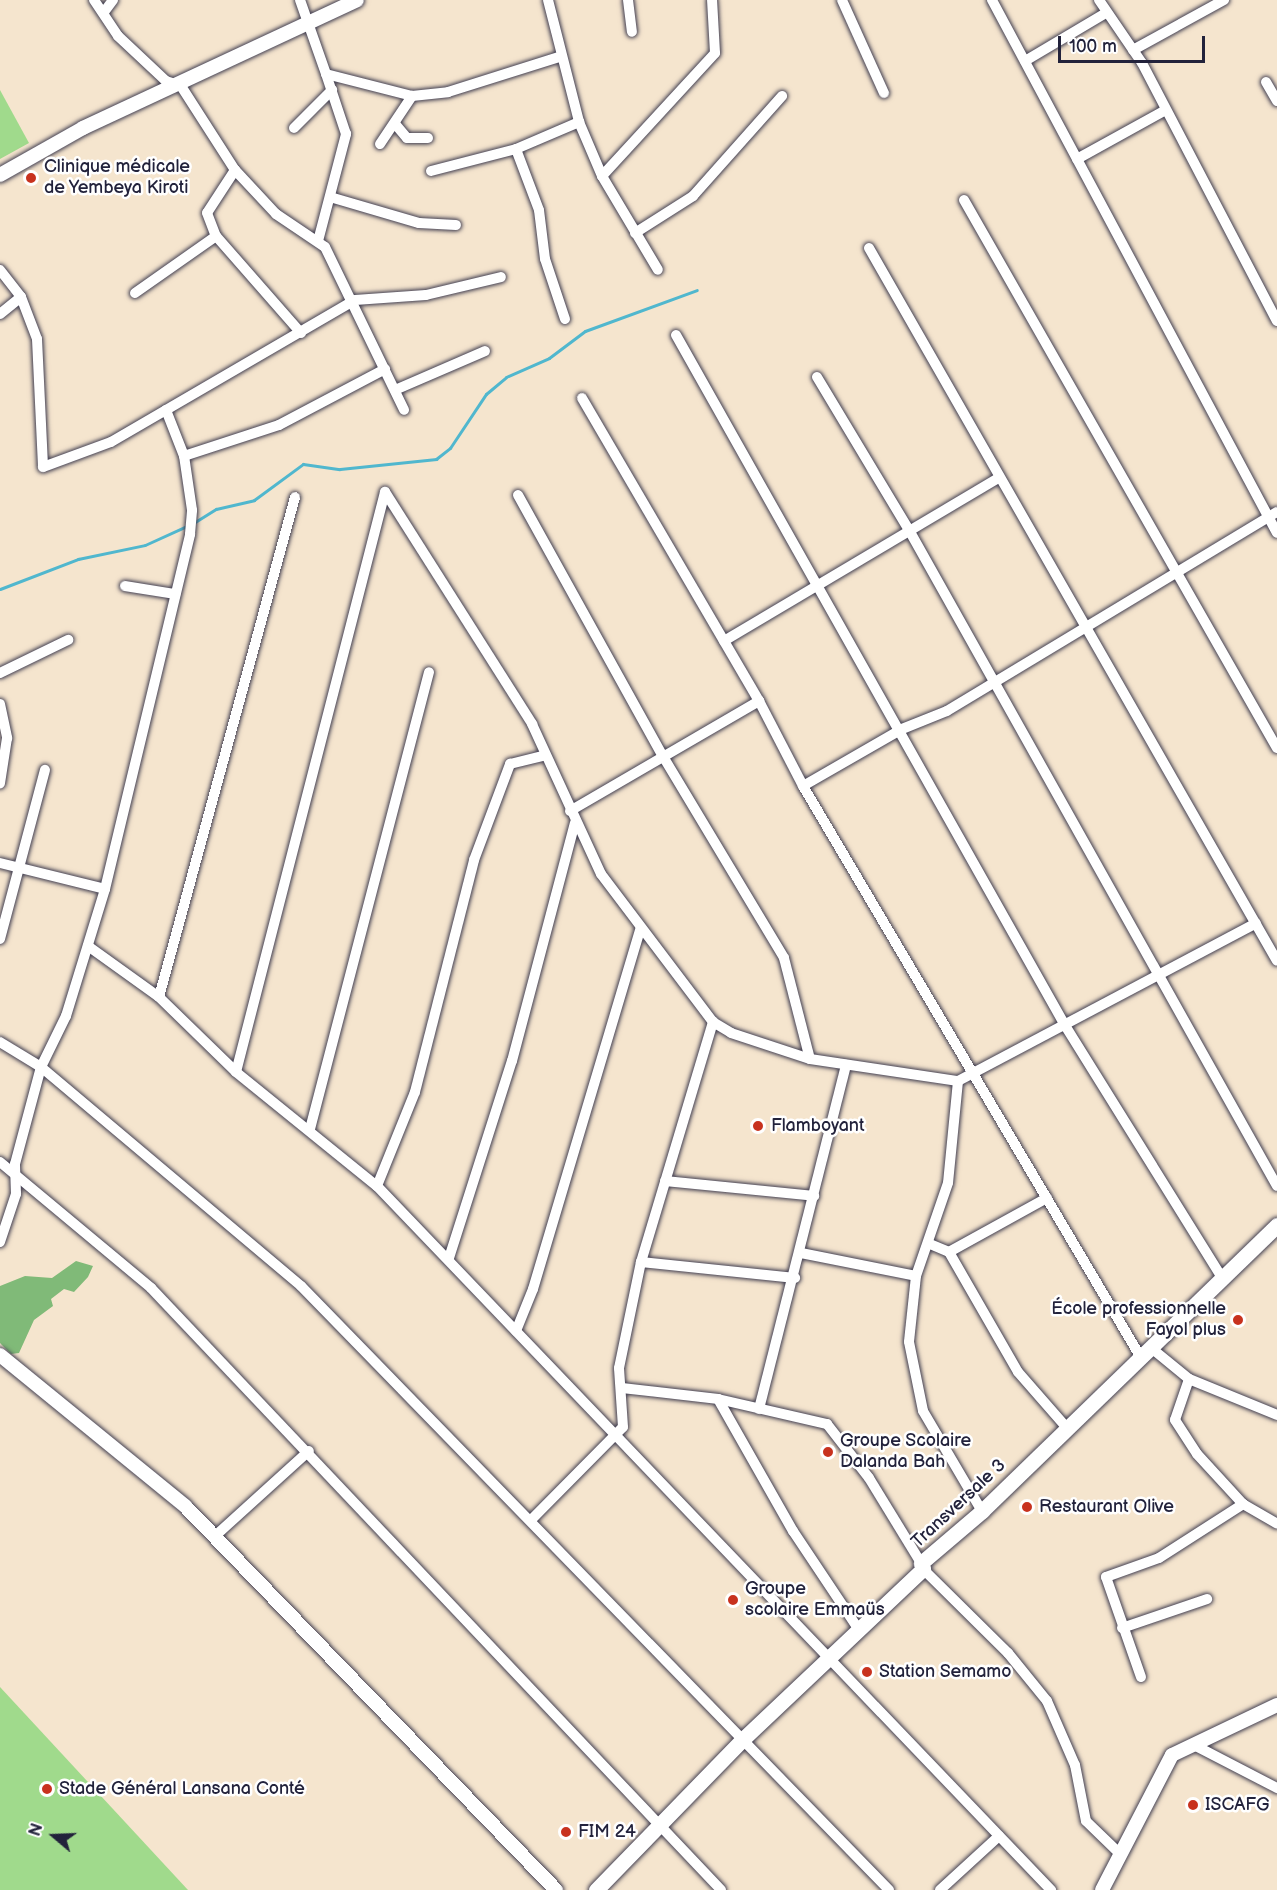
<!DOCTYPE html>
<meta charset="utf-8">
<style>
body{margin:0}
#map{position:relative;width:1277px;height:1890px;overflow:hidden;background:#f5e5ce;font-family:"Balsamiq Sans",sans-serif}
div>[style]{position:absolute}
.green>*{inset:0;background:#a0da8c}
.forest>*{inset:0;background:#80ba78}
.stream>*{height:3px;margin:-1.5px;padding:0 1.5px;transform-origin:1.5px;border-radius:1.5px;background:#50b7ce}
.roads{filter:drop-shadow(0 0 2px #423f51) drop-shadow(0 0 2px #423f51)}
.minor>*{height:10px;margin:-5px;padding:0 5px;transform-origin:5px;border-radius:5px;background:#fff}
.tertiary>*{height:14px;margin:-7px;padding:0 7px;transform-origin:7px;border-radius:7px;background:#fff}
.secondary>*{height:15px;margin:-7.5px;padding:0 7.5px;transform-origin:7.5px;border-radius:7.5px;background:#fff}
.dots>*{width:16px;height:16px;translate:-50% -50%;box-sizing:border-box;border:3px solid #fff;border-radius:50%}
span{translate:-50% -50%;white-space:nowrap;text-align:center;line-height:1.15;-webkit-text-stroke:5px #fff;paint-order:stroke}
.poi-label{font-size:18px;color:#22223b}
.left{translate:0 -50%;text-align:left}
.right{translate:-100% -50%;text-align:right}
.street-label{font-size:18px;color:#22223b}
.north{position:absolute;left:24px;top:1806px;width:60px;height:60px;-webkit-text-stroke:4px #fff;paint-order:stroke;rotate:289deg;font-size:16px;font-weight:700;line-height:24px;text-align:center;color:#22223b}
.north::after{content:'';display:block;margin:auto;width:21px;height:27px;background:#22223b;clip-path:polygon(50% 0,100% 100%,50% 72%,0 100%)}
.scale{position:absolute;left:1058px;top:36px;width:147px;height:27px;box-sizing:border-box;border:3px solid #22223b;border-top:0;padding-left:8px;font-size:18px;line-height:21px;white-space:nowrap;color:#22223b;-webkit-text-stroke:4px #fff;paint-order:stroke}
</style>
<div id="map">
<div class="green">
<div style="clip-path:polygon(0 90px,29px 143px,0 159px)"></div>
<div style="clip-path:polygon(0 1687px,188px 1890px,0 1890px)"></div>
</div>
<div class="forest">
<div style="clip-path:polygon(76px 1261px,93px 1266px,88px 1277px,74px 1292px,64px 1289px,51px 1299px,53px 1306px,34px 1320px,19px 1353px,11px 1354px,0 1343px,0 1286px,25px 1276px,52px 1278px)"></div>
</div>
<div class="stream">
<div style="left:195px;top:522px;width:25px;rotate:-32deg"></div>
<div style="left:216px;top:509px;width:39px;rotate:-13deg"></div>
<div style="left:254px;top:500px;width:61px;rotate:-36.3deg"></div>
<div style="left:303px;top:464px;width:37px;rotate:8deg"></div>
<div style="left:340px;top:469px;width:97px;rotate:-5.9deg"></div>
<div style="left:436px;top:459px;width:18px;rotate:-38deg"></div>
<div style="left:450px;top:448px;width:65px;rotate:-56.3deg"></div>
<div style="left:486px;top:394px;width:26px;rotate:-40deg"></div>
<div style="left:506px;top:377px;width:47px;rotate:-23.8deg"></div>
<div style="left:549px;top:358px;width:45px;rotate:-36.9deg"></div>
<div style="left:585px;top:331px;width:119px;rotate:-20.1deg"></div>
<div style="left:0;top:589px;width:84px;rotate:-21deg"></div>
<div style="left:78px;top:559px;width:68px;rotate:-11.8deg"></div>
<div style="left:145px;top:545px;width:48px;rotate:-24.4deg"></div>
</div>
<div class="roads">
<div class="minor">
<div style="left:94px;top:0;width:43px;rotate:56.3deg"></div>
<div style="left:118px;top:36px;width:66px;rotate:43.2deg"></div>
<div style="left:166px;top:81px;width:16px;rotate:18deg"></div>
<div style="left:181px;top:86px;width:100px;rotate:57.3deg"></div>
<div style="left:235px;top:170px;width:60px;rotate:47deg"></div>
<div style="left:276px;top:214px;width:59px;rotate:34deg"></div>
<div style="left:325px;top:247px;width:181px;rotate:64.1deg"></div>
<div style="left:300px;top:0;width:78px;rotate:70.6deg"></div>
<div style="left:326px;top:74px;width:89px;rotate:14.3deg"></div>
<div style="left:412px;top:96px;width:36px;rotate:-6deg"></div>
<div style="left:448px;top:92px;width:116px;rotate:-17.5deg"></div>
<div style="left:548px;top:0;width:126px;rotate:75.7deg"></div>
<div style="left:579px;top:122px;width:59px;rotate:66.9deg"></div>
<div style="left:602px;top:176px;width:109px;rotate:59.2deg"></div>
<div style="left:628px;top:0;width:32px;rotate:83deg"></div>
<div style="left:842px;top:0;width:102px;rotate:65.7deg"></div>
<div style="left:992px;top:0;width:604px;rotate:61.87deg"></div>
<div style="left:1099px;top:0;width:76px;rotate:55.7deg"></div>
<div style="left:1142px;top:63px;width:291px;rotate:62.4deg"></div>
<div style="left:104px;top:12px;width:15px;rotate:-53deg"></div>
<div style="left:1133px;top:50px;width:104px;rotate:-28.8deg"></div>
<div style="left:1025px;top:61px;width:94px;rotate:-30.7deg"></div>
<div style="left:1266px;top:82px;width:22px;rotate:60deg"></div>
<div style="left:396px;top:125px;width:17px;rotate:50deg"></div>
<div style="left:407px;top:138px;width:21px"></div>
<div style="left:294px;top:128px;width:54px;rotate:-45deg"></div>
<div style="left:380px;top:144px;width:58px;rotate:-56.3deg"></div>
<div style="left:1077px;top:159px;width:99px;rotate:-28.9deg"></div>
<div style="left:235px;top:170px;width:51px;rotate:123.1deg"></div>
<div style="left:207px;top:213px;width:25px;rotate:69deg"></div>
<div style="left:216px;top:236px;width:129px;rotate:48.8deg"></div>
<div style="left:431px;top:171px;width:88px;rotate:-14.5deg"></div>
<div style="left:602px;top:176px;width:167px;rotate:-47.4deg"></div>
<div style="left:715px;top:53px;width:53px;rotate:-93.2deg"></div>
<div style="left:330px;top:197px;width:93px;rotate:16.3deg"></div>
<div style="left:419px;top:223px;width:37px;rotate:3deg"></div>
<div style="left:964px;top:200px;width:631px;rotate:60.27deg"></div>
<div style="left:635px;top:233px;width:69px;rotate:-32.5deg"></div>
<div style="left:693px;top:196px;width:134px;rotate:-48.3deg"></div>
<div style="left:318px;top:241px;width:111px;rotate:-75.3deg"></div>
<div style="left:346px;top:134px;width:63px;rotate:-108.4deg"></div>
<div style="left:869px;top:248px;width:821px;rotate:60.22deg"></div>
<div style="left:0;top:270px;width:34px;rotate:52deg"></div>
<div style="left:21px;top:297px;width:45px;rotate:69.1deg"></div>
<div style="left:37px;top:339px;width:128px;rotate:87.3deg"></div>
<div style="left:43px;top:467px;width:72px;rotate:-20.2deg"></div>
<div style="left:111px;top:442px;width:282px;rotate:-30.2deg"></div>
<div style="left:355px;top:300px;width:71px;rotate:-4deg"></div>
<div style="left:426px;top:295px;width:77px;rotate:-13.5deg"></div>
<div style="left:135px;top:293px;width:99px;rotate:-35.1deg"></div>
<div style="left:0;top:314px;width:27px;rotate:-39deg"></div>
<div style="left:565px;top:319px;width:63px;rotate:-108.4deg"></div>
<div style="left:545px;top:259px;width:49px;rotate:-97deg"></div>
<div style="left:539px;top:210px;width:65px;rotate:-110.7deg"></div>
<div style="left:516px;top:149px;width:69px;rotate:-23.2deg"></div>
<div style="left:676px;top:335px;width:794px;rotate:60.6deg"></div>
<div style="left:1066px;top:1027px;width:296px;rotate:58.1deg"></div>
<div style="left:817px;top:377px;width:179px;rotate:59deg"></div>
<div style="left:909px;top:530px;width:752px;rotate:60.71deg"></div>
<div style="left:395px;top:390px;width:98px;rotate:-23.4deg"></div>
<div style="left:582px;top:398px;width:351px;rotate:59.7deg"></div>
<div style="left:759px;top:701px;width:96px;rotate:62.6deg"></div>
<div style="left:803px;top:786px;width:662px;rotate:59.41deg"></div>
<div style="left:166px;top:410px;width:49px;rotate:68.6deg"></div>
<div style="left:184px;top:456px;width:100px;rotate:-18.1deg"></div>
<div style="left:279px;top:425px;width:120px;rotate:-27.8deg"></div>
<div style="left:385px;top:492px;width:275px;rotate:57.6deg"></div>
<div style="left:532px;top:724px;width:165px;rotate:65.3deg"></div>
<div style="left:601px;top:874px;width:186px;rotate:52.9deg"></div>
<div style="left:713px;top:1022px;width:21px;rotate:31deg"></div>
<div style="left:731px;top:1033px;width:83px;rotate:18.2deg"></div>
<div style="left:810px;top:1059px;width:150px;rotate:8.5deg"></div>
<div style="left:958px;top:1081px;width:337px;rotate:-27.9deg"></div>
<div style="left:518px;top:495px;width:301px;rotate:61deg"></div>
<div style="left:664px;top:758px;width:233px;rotate:59deg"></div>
<div style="left:784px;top:958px;width:104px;rotate:75.6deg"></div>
<div style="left:125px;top:586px;width:51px;rotate:9.1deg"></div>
<div style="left:724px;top:641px;width:320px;rotate:-30.7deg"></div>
<div style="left:0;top:673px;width:76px;rotate:-25.9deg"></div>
<div style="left:0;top:704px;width:35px;rotate:78deg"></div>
<div style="left:7px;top:738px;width:46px;rotate:98.8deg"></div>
<div style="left:803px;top:786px;width:114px;rotate:-29.9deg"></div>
<div style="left:902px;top:729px;width:48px;rotate:-21.8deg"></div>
<div style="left:947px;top:711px;width:385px;rotate:-31.1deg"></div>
<div style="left:570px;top:811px;width:219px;rotate:-30.2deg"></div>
<div style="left:0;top:863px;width:108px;rotate:13.9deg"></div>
<div style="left:0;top:939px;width:175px;rotate:-75.1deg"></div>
<div style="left:88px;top:946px;width:87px;rotate:35.7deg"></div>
<div style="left:159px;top:997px;width:107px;rotate:44.2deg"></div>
<div style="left:236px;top:1072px;width:181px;rotate:39deg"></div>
<div style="left:377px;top:1186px;width:975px;rotate:46.25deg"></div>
<div style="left:159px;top:997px;width:518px;rotate:-74.78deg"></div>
<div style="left:0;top:1042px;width:48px;rotate:31.4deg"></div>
<div style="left:41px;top:1067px;width:340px;rotate:40.1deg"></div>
<div style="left:301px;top:1286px;width:843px;rotate:45.77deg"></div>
<div style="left:236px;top:1072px;width:599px;rotate:-75.59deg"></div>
<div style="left:958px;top:1081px;width:102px;rotate:95.6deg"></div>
<div style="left:948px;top:1183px;width:98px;rotate:109deg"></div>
<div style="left:916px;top:1276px;width:66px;rotate:96.1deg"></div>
<div style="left:909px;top:1342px;width:70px;rotate:78.5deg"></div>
<div style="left:923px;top:1411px;width:116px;rotate:59.5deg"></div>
<div style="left:310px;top:1129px;width:472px;rotate:-75.4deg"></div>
<div style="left:0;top:1162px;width:197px;rotate:39.8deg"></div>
<div style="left:151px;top:1288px;width:829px;rotate:46.56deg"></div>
<div style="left:665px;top:1181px;width:150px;rotate:5.7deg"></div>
<div style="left:377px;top:1186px;width:101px;rotate:-68deg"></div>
<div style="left:415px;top:1092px;width:239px;rotate:-75.7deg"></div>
<div style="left:474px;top:860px;width:103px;rotate:-69.4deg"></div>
<div style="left:510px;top:764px;width:34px;rotate:-14deg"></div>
<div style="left:0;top:1242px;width:51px;rotate:-71.6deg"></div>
<div style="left:16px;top:1194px;width:30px;rotate:-92deg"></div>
<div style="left:15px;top:1164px;width:100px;rotate:-75deg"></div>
<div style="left:41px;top:1067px;width:57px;rotate:-63.9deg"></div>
<div style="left:66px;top:1016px;width:133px;rotate:-72.9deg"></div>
<div style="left:105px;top:889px;width:365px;rotate:-76.5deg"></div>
<div style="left:190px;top:534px;width:24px;rotate:-85deg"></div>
<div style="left:192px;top:510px;width:55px;rotate:-98.4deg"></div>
<div style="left:930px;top:1244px;width:21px;rotate:23deg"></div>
<div style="left:949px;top:1252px;width:112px;rotate:-28.9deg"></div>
<div style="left:949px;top:1252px;width:138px;rotate:60.1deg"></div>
<div style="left:1018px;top:1372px;width:74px;rotate:48.8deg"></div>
<div style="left:801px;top:1253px;width:117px;rotate:11.3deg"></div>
<div style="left:449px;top:1258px;width:207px;rotate:-72.3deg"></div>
<div style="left:512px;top:1061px;width:246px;rotate:-75.2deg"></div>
<div style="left:641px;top:1262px;width:155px;rotate:5.9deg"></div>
<div style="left:516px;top:1331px;width:45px;rotate:-68deg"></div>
<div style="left:533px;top:1289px;width:376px;rotate:-73.4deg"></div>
<div style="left:1150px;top:1347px;width:50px;rotate:39.4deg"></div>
<div style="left:1189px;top:1379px;width:95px;rotate:22.2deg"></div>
<div style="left:1189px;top:1379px;width:43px;rotate:108.9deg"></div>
<div style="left:1175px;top:1420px;width:40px;rotate:57.1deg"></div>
<div style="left:1197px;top:1454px;width:68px;rotate:47.4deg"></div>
<div style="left:1243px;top:1504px;width:39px;rotate:30deg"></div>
<div style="left:622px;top:1388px;width:97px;rotate:6.5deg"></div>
<div style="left:718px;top:1399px;width:112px;rotate:12.9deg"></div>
<div style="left:827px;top:1424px;width:68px;rotate:52.1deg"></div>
<div style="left:869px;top:1478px;width:100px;rotate:58.5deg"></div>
<div style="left:718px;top:1399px;width:152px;rotate:60.4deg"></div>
<div style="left:793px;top:1531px;width:119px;rotate:56.3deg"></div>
<div style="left:759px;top:1409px;width:355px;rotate:-75.8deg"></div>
<div style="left:532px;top:1519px;width:129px;rotate:-45.3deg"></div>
<div style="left:623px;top:1427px;width:59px;rotate:-93.9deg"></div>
<div style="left:619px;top:1368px;width:108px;rotate:-78.3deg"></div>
<div style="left:641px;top:1262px;width:251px;rotate:-73.3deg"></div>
<div style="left:214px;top:1537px;width:128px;rotate:-42.2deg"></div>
<div style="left:923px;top:1569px;width:120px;rotate:44.7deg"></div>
<div style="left:1008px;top:1653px;width:62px;rotate:50.9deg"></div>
<div style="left:1047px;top:1701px;width:70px;rotate:66.4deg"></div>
<div style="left:1075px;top:1765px;width:57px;rotate:78.9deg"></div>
<div style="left:1086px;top:1821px;width:47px;rotate:44.1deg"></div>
<div style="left:1122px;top:1628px;width:90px;rotate:-18.8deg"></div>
<div style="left:1141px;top:1677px;width:106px;rotate:-109.3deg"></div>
<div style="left:1106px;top:1577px;width:56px;rotate:-19.7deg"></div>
<div style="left:1159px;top:1558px;width:100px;rotate:-32.7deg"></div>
<div style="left:1192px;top:1744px;width:96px;rotate:27.4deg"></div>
<div style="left:940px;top:1890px;width:80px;rotate:-42.5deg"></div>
</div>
<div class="tertiary">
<div style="left:0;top:175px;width:95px;rotate:-29.5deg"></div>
<div style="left:83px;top:128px;width:302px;rotate:-25deg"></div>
<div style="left:0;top:1355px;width:239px;rotate:39.2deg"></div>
<div style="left:185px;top:1506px;width:534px;rotate:45.99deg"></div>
<div style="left:1102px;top:1890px;width:152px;rotate:-62.6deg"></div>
<div style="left:1172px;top:1755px;width:116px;rotate:-25.5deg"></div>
</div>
<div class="secondary">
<div style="left:596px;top:1890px;width:211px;rotate:-45.8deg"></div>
<div style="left:743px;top:1739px;width:248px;rotate:-43.4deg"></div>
<div style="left:923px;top:1569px;width:6px;rotate:-108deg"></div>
<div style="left:921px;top:1563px;width:80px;rotate:-40.4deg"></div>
<div style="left:982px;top:1511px;width:411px;rotate:-44.1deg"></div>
</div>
</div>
<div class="dots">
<div style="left:31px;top:178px;background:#c8321e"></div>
<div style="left:758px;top:1126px;background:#c8321e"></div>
<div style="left:1238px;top:1320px;background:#c8321e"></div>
<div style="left:828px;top:1452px;background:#c8321e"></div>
<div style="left:1027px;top:1507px;background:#c8321e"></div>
<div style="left:733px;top:1600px;background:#c8321e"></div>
<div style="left:867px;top:1672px;background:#c8321e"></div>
<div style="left:47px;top:1789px;background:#c8321e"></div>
<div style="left:1193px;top:1805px;background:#c8321e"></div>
<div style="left:566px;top:1832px;background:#c8321e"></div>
</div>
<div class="poi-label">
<span class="left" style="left:44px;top:178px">Clinique médicale<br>de Yembeya Kiroti</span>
<span class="left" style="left:771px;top:1126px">Flamboyant</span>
<span class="right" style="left:1226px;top:1320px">École professionnelle<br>Fayol plus</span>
<span class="left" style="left:840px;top:1452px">Groupe Scolaire<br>Dalanda Bah</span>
<span class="left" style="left:1039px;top:1507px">Restaurant Olive</span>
<span class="left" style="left:745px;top:1600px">Groupe<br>scolaire Emmaüs</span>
<span class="left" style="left:879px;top:1672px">Station Semamo</span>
<span class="left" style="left:59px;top:1789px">Stade Général Lansana Conté</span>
<span class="left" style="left:1205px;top:1805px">ISCAFG</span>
<span class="left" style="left:578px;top:1832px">FIM 24</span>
</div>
<div class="street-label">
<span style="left:959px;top:1504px;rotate:-43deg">Transversale 3</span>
</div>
<div class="north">N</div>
<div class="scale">100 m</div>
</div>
